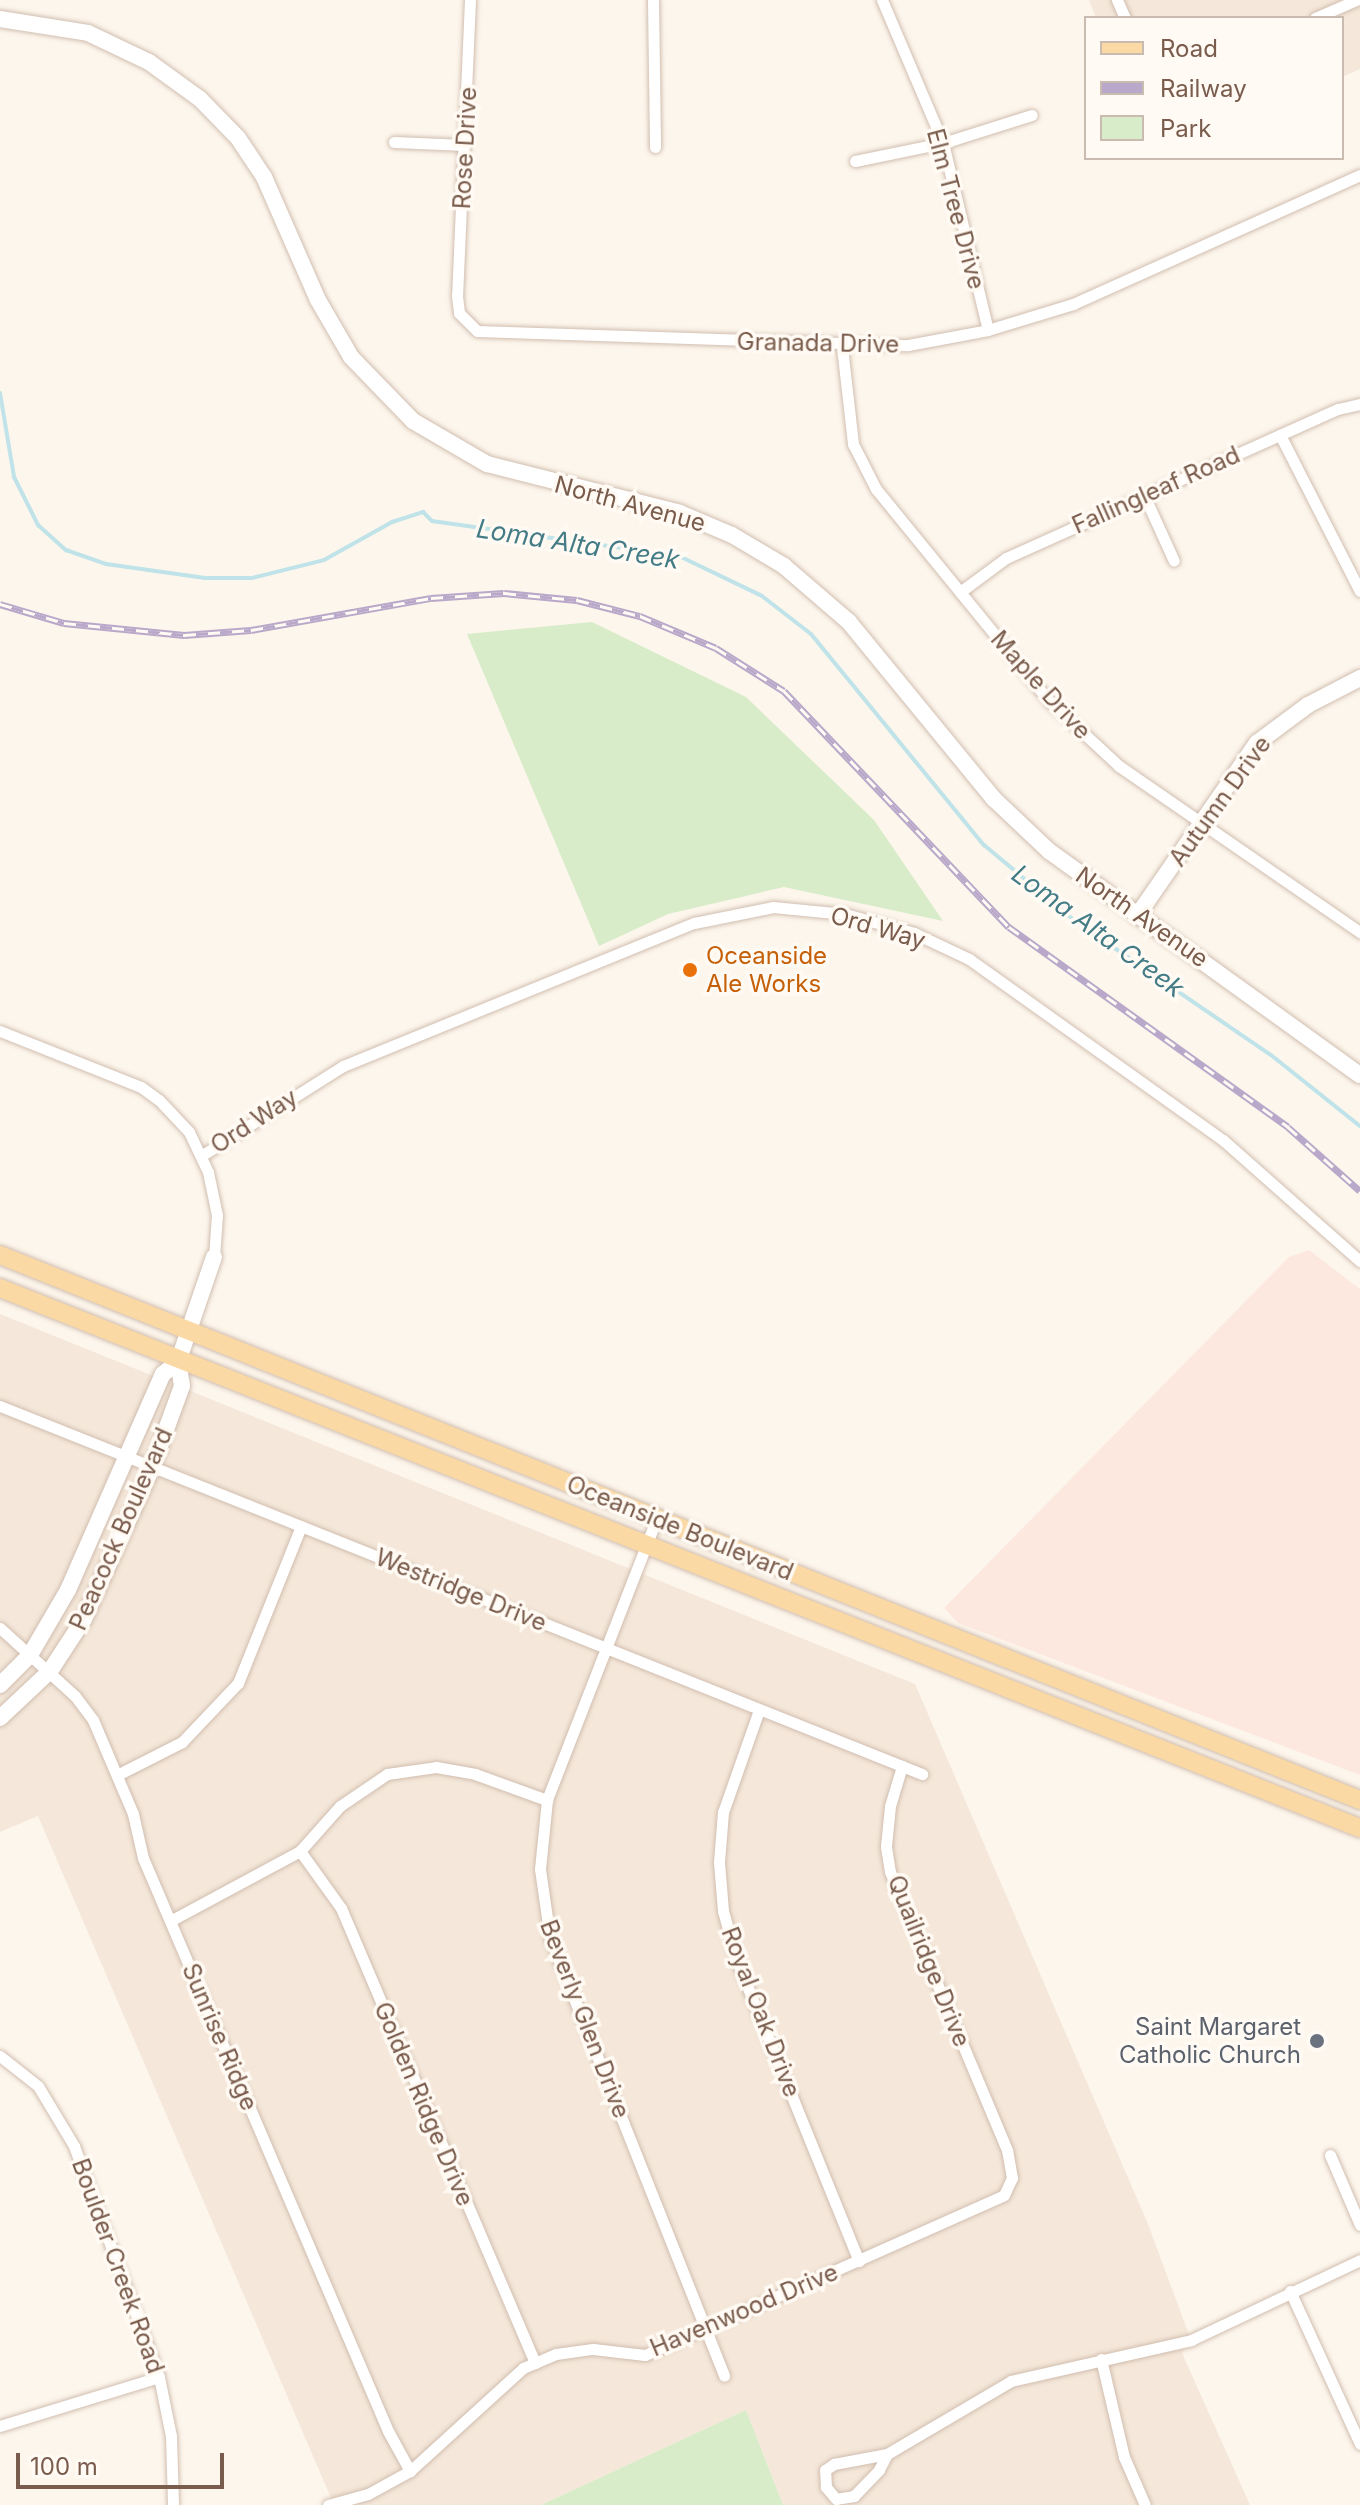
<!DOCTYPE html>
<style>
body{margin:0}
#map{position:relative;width:1360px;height:2505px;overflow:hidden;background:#fdf6ec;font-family:Inter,sans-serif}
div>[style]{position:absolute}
.residential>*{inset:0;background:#f5e8da}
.commercial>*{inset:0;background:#fde8e0}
.green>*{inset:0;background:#d8ecc9}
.stream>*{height:4px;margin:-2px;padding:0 2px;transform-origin:2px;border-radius:2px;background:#bfe3e8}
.roads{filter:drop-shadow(0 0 2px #d1beb0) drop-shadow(0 0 2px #d1beb0)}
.street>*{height:11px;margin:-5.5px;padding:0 5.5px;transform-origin:5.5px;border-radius:5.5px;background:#fff}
.secondary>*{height:16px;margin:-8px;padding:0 8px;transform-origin:8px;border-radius:8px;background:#fff}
.primary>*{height:18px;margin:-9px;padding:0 9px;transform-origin:9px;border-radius:9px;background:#fbd9a5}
.rail>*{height:7px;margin-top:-3.5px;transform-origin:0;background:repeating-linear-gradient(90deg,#fffaf3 0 12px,#b9a8c9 0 24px);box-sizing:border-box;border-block:2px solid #b9a8c9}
.dots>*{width:22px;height:22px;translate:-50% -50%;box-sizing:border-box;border:4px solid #fffaf3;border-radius:50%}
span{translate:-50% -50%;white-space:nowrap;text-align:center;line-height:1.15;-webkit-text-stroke:7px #fffaf3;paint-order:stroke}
.street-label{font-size:24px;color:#7a5c4d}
.food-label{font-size:24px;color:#c56008}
.left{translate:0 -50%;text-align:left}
.worship-label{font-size:24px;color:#5b616d}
.right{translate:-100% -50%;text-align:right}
.water-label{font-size:26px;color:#437c86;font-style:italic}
.legend{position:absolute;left:1084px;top:16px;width:260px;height:144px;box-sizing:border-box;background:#fffaf3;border:2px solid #cabbb1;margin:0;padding:10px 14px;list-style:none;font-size:24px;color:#7a5c4d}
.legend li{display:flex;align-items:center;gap:16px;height:40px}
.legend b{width:40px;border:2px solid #cabbb1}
.scale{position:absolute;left:16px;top:2453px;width:208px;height:36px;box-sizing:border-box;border:4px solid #7a5c4d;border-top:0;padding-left:10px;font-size:24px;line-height:28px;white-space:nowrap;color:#7a5c4d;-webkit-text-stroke:6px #fffaf3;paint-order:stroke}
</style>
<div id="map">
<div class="residential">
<div style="clip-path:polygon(1089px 0,1360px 0,1360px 69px,1342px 77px,1342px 18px,1096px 18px)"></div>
<div style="clip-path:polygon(0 1314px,915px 1684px,1148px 2224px,1191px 2340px,1182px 2353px,1250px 2505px,783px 2505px,746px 2410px,541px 2505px,334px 2505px,38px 1816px,0 1832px)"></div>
</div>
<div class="commercial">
<div style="clip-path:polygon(1309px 1250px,1360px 1289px,1360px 1775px,958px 1623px,944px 1608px,1289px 1257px)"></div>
</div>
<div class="green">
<div style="clip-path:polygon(592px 622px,746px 697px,874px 820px,943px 921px,784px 887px,668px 914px,599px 946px,467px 634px)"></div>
<div style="clip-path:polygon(746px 2410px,783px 2505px,541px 2505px)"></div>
</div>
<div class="stream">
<div style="left:0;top:393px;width:85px;rotate:80.5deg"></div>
<div style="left:14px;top:477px;width:54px;rotate:63.4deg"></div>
<div style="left:38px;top:525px;width:38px;rotate:42deg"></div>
<div style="left:66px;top:550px;width:42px;rotate:19.3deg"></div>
<div style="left:106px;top:564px;width:100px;rotate:8deg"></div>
<div style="left:205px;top:578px;width:47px"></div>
<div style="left:252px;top:578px;width:74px;rotate:-14deg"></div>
<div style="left:324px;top:560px;width:78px;rotate:-29.2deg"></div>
<div style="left:392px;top:522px;width:33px;rotate:-18deg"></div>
<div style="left:423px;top:512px;width:13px;rotate:45deg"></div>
<div style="left:432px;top:521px;width:249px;rotate:8.1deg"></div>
<div style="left:679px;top:556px;width:92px;rotate:25.7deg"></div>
<div style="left:762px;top:596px;width:62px;rotate:37.8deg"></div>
<div style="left:811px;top:634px;width:273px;rotate:50.7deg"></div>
<div style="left:984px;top:845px;width:119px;rotate:39.9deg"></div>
<div style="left:1075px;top:921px;width:237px;rotate:34.4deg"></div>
<div style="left:1271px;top:1055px;width:114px;rotate:38.6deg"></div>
</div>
<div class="roads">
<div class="street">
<div style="left:470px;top:0;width:296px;rotate:92.5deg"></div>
<div style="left:457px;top:296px;width:17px;rotate:83deg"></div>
<div style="left:459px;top:313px;width:25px;rotate:45deg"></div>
<div style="left:477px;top:331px;width:431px;rotate:1.9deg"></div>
<div style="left:908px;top:345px;width:81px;rotate:-10.6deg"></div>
<div style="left:988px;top:330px;width:89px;rotate:-17deg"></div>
<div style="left:1073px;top:304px;width:315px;rotate:-24.2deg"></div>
<div style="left:653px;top:0;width:147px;rotate:89.2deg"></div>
<div style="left:882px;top:0;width:155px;rotate:66.9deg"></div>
<div style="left:943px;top:143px;width:192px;rotate:76.5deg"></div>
<div style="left:1117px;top:0;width:20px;rotate:66deg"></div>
<div style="left:1315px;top:18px;width:45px;rotate:-23.7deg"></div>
<div style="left:394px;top:142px;width:71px;rotate:2.4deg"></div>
<div style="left:855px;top:161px;width:90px;rotate:-11.6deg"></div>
<div style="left:943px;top:143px;width:93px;rotate:-17.5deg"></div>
<div style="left:842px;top:347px;width:98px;rotate:83.5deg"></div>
<div style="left:853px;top:444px;width:51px;rotate:62.9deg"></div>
<div style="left:876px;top:489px;width:274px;rotate:50.8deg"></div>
<div style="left:1049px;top:701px;width:96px;rotate:42.9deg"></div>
<div style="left:1119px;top:766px;width:293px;rotate:34.6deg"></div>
<div style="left:1280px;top:435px;width:175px;rotate:62.9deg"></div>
<div style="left:1144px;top:495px;width:72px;rotate:65.6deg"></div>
<div style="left:960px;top:592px;width:57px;rotate:-36.5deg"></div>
<div style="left:1006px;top:558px;width:364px;rotate:-24.2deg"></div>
<div style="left:1338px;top:409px;width:23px;rotate:-13deg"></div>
<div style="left:0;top:1031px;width:152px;rotate:21.7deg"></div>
<div style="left:141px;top:1087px;width:22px;rotate:36deg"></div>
<div style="left:159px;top:1100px;width:44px;rotate:46.8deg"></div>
<div style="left:189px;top:1132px;width:44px;rotate:64.6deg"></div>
<div style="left:208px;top:1172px;width:44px;rotate:78.2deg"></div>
<div style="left:217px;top:1215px;width:42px;rotate:94.1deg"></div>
<div style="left:201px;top:1156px;width:168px;rotate:-32.4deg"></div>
<div style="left:343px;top:1066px;width:379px;rotate:-22.2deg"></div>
<div style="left:694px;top:923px;width:81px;rotate:-11.4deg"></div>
<div style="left:773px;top:907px;width:72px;rotate:5.6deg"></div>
<div style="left:845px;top:914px;width:72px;rotate:15.4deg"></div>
<div style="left:914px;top:933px;width:61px;rotate:25.3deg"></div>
<div style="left:969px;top:959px;width:312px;rotate:35.5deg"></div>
<div style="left:1223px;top:1140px;width:183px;rotate:41.5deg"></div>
<div style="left:0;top:1406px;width:993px;rotate:21.76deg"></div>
<div style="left:656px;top:1520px;width:300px;rotate:111.3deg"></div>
<div style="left:547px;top:1800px;width:69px;rotate:95.8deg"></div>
<div style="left:540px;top:1869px;width:70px;rotate:81.8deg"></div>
<div style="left:550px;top:1938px;width:471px;rotate:68.3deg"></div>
<div style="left:0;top:1628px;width:101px;rotate:42.2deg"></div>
<div style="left:75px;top:1696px;width:30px;rotate:53deg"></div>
<div style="left:93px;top:1720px;width:102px;rotate:66.9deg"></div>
<div style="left:133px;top:1814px;width:45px;rotate:77.2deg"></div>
<div style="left:143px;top:1858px;width:623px;rotate:66.85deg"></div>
<div style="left:388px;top:2431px;width:46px;rotate:61.2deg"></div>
<div style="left:759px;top:1710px;width:108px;rotate:109.4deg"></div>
<div style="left:723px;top:1812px;width:50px;rotate:94.6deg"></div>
<div style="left:719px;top:1862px;width:49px;rotate:85.3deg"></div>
<div style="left:723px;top:1911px;width:52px;rotate:74.4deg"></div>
<div style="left:737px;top:1961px;width:324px;rotate:67.9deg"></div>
<div style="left:117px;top:1775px;width:73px;rotate:-26.9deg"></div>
<div style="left:182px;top:1742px;width:81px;rotate:-46.5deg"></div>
<div style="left:238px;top:1683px;width:169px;rotate:-68.1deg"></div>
<div style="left:300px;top:1851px;width:70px;rotate:54.3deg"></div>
<div style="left:341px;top:1908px;width:495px;rotate:66.9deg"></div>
<div style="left:170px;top:1921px;width:148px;rotate:-28.3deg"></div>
<div style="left:300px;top:1851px;width:60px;rotate:-48.4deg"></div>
<div style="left:340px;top:1806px;width:57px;rotate:-34.2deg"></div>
<div style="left:387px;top:1774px;width:49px;rotate:-8.1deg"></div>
<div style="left:436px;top:1767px;width:40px;rotate:10deg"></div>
<div style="left:475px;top:1774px;width:77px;rotate:19.9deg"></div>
<div style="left:0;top:2056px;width:48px;rotate:38.3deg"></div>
<div style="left:38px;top:2086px;width:70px;rotate:59deg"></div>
<div style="left:74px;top:2146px;width:246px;rotate:69.8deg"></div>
<div style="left:159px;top:2377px;width:60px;rotate:78.5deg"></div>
<div style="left:171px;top:2436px;width:69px;rotate:88.3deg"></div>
<div style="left:1330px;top:2155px;width:76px;rotate:66.8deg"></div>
<div style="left:1290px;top:2291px;width:168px;rotate:65.4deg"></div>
<div style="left:1101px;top:2359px;width:101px;rotate:76.8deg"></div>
<div style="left:1124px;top:2457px;width:52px;rotate:66.4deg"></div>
<div style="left:0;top:2426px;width:166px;rotate:-17.1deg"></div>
<div style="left:887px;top:2454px;width:18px;rotate:117deg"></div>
<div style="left:879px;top:2470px;width:36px;rotate:134deg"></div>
<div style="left:854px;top:2496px;width:18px;rotate:171deg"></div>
<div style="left:836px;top:2499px;width:16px;rotate:-130deg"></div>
<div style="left:826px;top:2487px;width:17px;rotate:-93deg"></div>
<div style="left:825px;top:2470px;width:11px;rotate:-34deg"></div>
<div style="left:834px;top:2464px;width:54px;rotate:-10.7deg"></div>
<div style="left:887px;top:2454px;width:144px;rotate:-30.5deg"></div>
<div style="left:1011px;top:2381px;width:185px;rotate:-12.8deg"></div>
<div style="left:1191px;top:2340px;width:187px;rotate:-25.3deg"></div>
<div style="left:328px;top:2505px;width:41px;rotate:-15.4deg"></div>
<div style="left:368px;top:2494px;width:48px;rotate:-28.7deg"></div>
<div style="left:410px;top:2471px;width:153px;rotate:-42.3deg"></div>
<div style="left:523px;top:2368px;width:36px;rotate:-23deg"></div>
<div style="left:556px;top:2354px;width:37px;rotate:-8deg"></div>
<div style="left:593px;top:2349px;width:52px;rotate:6.6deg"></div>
<div style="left:645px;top:2355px;width:393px;rotate:-24deg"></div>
<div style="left:1004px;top:2195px;width:19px;rotate:-65deg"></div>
<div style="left:1012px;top:2178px;width:28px;rotate:-100deg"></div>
<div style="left:1007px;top:2150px;width:302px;rotate:-112.8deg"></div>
<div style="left:890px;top:1872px;width:26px;rotate:-99deg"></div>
<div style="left:886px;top:1846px;width:40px;rotate:-84.3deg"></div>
<div style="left:890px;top:1806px;width:42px;rotate:-73.3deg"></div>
</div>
<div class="secondary">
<div style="left:0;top:19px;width:89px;rotate:9deg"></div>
<div style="left:88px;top:33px;width:68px;rotate:25.4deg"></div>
<div style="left:149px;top:62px;width:63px;rotate:36deg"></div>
<div style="left:200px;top:99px;width:54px;rotate:45.7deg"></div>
<div style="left:238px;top:138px;width:47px;rotate:56.3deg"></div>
<div style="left:264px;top:177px;width:134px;rotate:66.3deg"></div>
<div style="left:318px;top:300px;width:66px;rotate:59.9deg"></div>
<div style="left:351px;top:357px;width:89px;rotate:45.9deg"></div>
<div style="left:413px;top:421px;width:86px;rotate:30.2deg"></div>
<div style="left:487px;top:464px;width:199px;rotate:14.2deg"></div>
<div style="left:680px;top:513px;width:56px;rotate:22.9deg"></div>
<div style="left:732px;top:535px;width:61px;rotate:30.8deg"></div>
<div style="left:784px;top:566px;width:86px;rotate:40.7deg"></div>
<div style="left:849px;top:622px;width:229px;rotate:50.7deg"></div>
<div style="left:994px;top:799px;width:76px;rotate:43.4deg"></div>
<div style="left:1049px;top:851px;width:383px;rotate:35.8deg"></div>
<div style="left:1137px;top:916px;width:211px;rotate:-55.3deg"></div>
<div style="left:1257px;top:743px;width:64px;rotate:-36.7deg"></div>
<div style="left:1308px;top:705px;width:59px;rotate:-27.4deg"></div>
<div style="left:0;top:1685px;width:42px;rotate:-45deg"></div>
<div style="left:30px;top:1655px;width:75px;rotate:-59.7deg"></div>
<div style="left:68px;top:1590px;width:236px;rotate:-66.3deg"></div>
<div style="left:163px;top:1374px;width:19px;rotate:-39deg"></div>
<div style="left:178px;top:1362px;width:111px;rotate:-71.1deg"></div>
<div style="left:0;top:1718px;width:69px;rotate:-43.2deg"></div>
<div style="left:50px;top:1671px;width:62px;rotate:-56.8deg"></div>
<div style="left:84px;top:1619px;width:166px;rotate:-65.8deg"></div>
<div style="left:152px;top:1468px;width:87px;rotate:-69.9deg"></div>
<div style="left:182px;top:1386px;width:24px;rotate:-99deg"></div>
</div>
<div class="primary">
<div style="left:0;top:1255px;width:1465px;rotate:21.84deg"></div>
<div style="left:0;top:1288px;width:1463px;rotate:21.66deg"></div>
</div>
</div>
<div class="rail">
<div style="left:0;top:604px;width:67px;rotate:16.5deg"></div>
<div style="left:64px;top:623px;width:121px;rotate:5.7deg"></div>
<div style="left:184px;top:635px;width:67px;rotate:-4.3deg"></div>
<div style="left:251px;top:630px;width:183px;rotate:-10.1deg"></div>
<div style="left:431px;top:598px;width:73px;rotate:-3.9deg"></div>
<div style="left:504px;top:593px;width:73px;rotate:5.5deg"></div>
<div style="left:577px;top:600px;width:65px;rotate:14.3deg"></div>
<div style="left:640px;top:616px;width:82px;rotate:22.8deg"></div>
<div style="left:716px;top:648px;width:80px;rotate:32.3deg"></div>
<div style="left:784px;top:691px;width:326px;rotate:46.4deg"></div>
<div style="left:1009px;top:927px;width:343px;rotate:35.6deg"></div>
<div style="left:1288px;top:1127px;width:96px;rotate:41.6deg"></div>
</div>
<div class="dots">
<div style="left:690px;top:970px;background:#e8710a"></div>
<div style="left:1317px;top:2041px;background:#6b7280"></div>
</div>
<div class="street-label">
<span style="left:465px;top:148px;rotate:-87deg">Rose Drive</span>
<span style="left:956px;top:209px;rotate:75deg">Elm Tree Drive</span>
<span style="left:818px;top:343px;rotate:1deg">Granada Drive</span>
<span style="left:1156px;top:490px;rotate:-24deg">Fallingleaf Road</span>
<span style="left:630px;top:504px;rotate:15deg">North Avenue</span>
<span style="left:1041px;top:685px;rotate:48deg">Maple Drive</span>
<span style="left:1220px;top:801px;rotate:-54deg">Autumn Drive</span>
<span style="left:1142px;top:917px;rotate:35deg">North Avenue</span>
<span style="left:878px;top:928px;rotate:16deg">Ord Way</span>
<span style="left:254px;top:1121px;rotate:-33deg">Ord Way</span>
<span style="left:680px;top:1528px;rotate:22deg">Oceanside Boulevard</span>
<span style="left:121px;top:1529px;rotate:-66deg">Peacock Boulevard</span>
<span style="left:461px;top:1590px;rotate:22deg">Westridge Drive</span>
<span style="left:929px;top:1961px;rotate:68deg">Quailridge Drive</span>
<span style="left:761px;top:2012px;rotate:69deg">Royal Oak Drive</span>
<span style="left:585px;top:2019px;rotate:69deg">Beverly Glen Drive</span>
<span style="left:220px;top:2037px;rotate:67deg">Sunrise Ridge</span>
<span style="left:424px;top:2104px;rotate:67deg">Golden Ridge Drive</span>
<span style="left:118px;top:2266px;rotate:70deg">Boulder Creek Road</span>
<span style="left:744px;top:2310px;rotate:-23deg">Havenwood Drive</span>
</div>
<div class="food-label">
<span class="left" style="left:706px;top:970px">Oceanside<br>Ale Works</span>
</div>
<div class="worship-label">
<span class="right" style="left:1301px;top:2041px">Saint Margaret<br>Catholic Church</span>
</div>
<div class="water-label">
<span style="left:578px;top:544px;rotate:9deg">Loma Alta Creek</span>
<span style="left:1098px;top:931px;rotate:36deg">Loma Alta Creek</span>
</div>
<ul class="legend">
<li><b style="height:10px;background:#fbd9a5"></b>Road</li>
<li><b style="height:10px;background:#b9a8c9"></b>Railway</li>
<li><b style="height:22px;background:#d8ecc9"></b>Park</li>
</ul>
<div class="scale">100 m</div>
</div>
